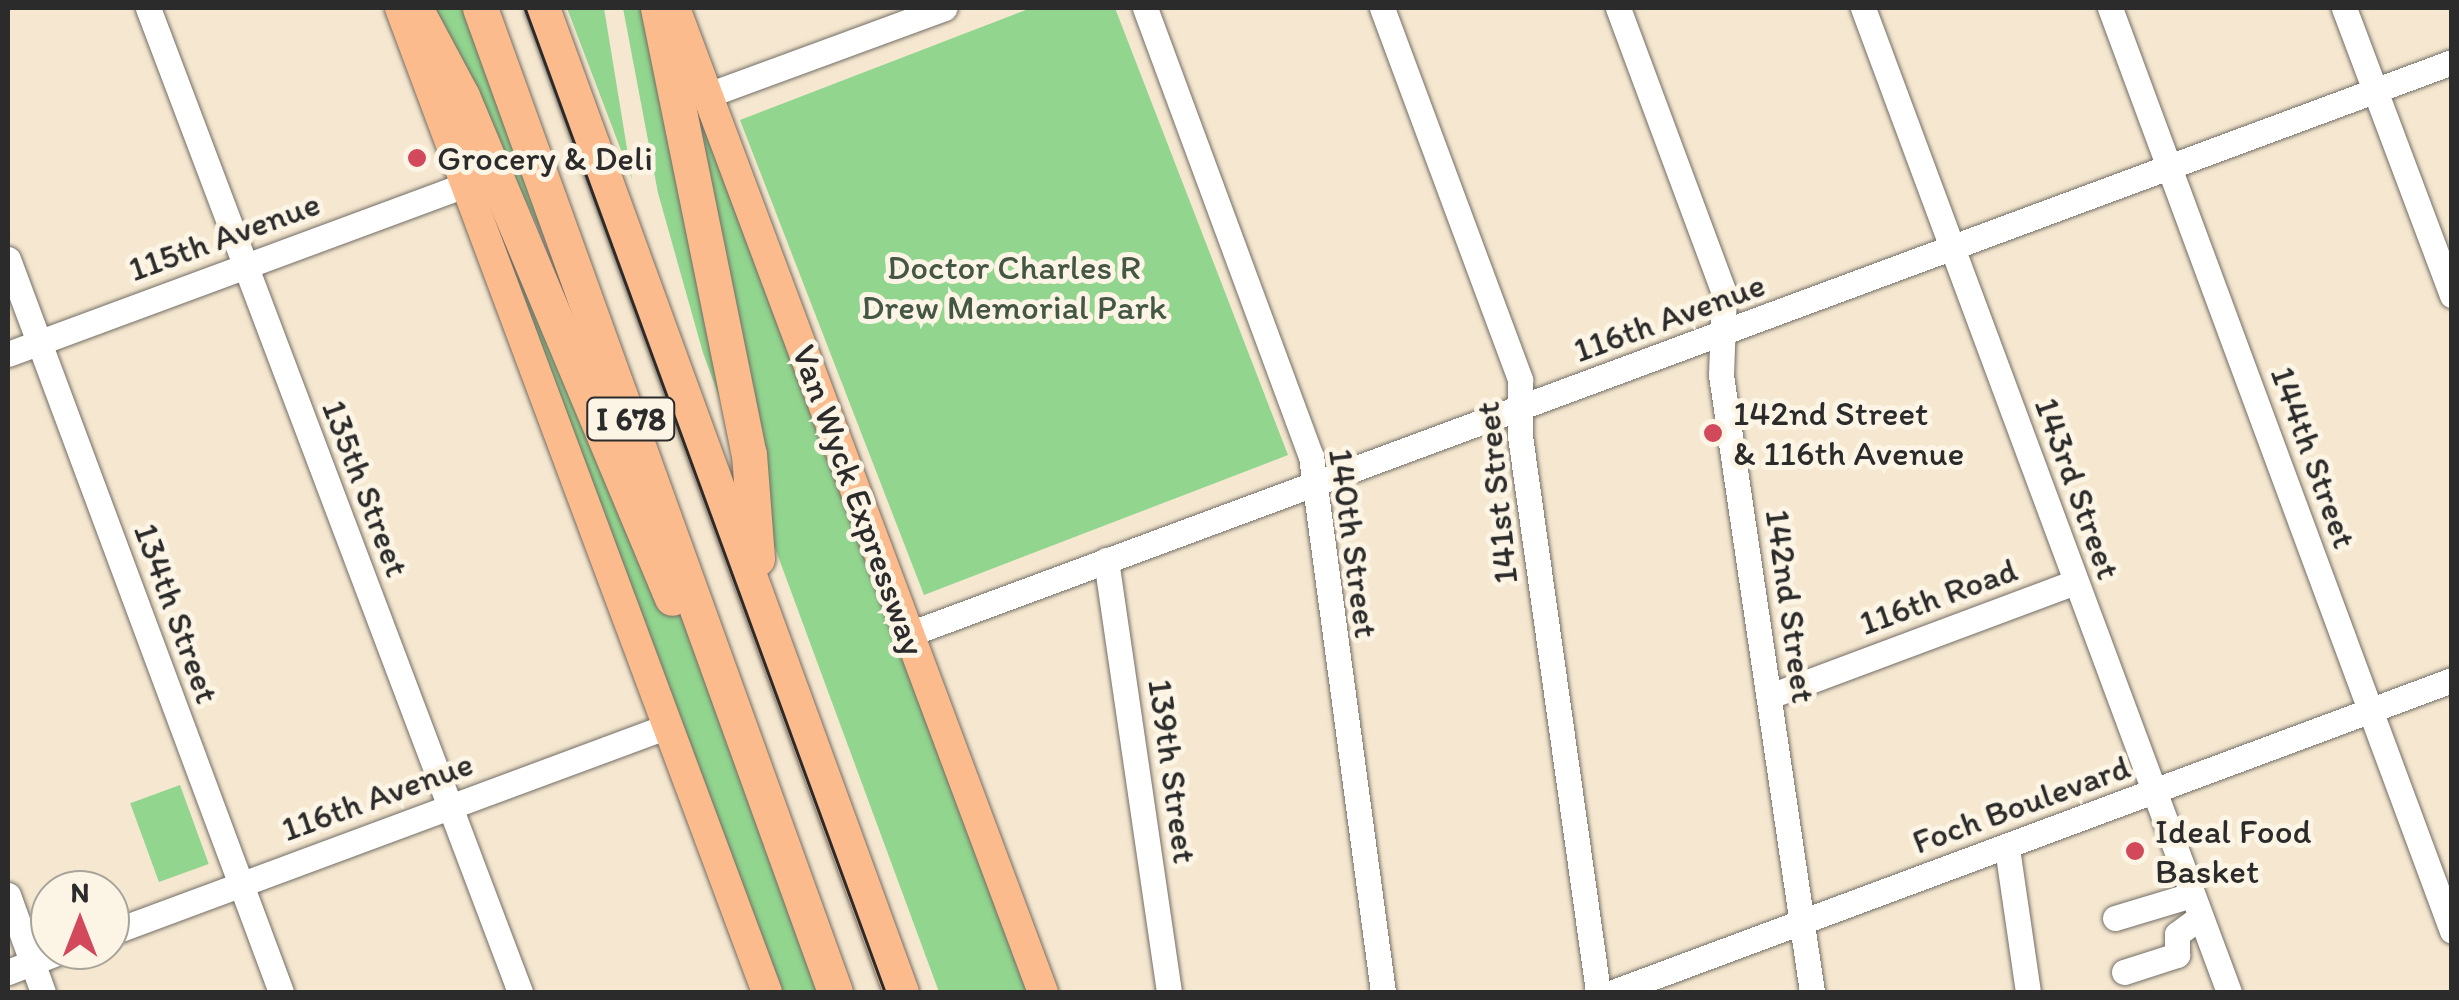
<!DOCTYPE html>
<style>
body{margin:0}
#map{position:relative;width:2459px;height:1000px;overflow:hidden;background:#f6e8d0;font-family:Itim,sans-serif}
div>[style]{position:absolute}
.green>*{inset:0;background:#91d58e;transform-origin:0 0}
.roads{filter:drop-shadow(0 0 2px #726d65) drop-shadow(0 0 2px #726d65)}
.minor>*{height:25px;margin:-12.5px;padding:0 12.5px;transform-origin:12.5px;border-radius:12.5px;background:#fff}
.major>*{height:30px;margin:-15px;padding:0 15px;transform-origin:15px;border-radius:15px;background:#fbbb8c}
.highway>*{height:35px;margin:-17.5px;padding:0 17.5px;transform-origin:17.5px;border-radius:17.5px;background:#fbbb8c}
.tram>*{height:2.5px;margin:-1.25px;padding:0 1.25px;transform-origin:1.25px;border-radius:1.25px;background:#2b2b2b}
.dots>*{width:28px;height:28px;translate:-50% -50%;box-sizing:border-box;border:5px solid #fcf5e5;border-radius:50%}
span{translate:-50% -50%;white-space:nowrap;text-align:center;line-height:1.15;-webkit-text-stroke:10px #fcf5e5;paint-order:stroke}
.shield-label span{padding:2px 8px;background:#fcf5e5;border:2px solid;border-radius:8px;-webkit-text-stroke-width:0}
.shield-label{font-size:32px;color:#2b2b2b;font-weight:700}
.poi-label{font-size:35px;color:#2b2b2b}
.left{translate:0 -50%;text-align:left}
.street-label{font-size:35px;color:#2b2b2b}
.park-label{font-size:35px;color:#445644}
.frame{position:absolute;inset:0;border:10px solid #2b2b2b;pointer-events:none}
.north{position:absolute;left:30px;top:870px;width:100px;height:100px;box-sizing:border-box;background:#fcf5e5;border:2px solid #a8a49b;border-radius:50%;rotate:0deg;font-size:28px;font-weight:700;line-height:40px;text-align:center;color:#2b2b2b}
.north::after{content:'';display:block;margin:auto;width:35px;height:45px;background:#d1495b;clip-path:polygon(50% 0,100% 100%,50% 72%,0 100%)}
</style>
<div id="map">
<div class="green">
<div style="clip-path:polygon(430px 8px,471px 8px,584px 319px)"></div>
<div style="clip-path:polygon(567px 8px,604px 8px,632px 179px)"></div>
<div style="clip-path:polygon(623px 8px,662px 8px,1030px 992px,939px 992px,703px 353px,658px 193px)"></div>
<div style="clip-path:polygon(1031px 8px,1115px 8px,1288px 455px,924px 595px,740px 120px)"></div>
<div style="clip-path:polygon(477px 170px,624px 462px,823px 992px,781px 992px)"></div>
<div style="left:180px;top:785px;width:84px;height:53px;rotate:70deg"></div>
</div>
<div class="roads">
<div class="minor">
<div style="left:148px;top:8px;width:1052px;rotate:69.29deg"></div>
<div style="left:1145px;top:8px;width:478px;rotate:69.7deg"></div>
<div style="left:1311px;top:456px;width:541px;rotate:82.35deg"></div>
<div style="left:1382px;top:8px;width:397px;rotate:69.6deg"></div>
<div style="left:1520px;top:380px;width:56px;rotate:90deg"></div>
<div style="left:1520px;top:436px;width:561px;rotate:82.01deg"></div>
<div style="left:1618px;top:8px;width:304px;rotate:69.6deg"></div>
<div style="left:1724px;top:293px;width:82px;rotate:92.1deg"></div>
<div style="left:1721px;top:375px;width:624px;rotate:81.61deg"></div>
<div style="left:1863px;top:8px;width:1050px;rotate:69.6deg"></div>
<div style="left:2110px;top:8px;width:984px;rotate:69.67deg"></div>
<div style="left:2344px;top:8px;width:307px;rotate:69.4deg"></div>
<div style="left:708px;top:95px;width:252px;rotate:-20.2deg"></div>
<div style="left:8px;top:259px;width:782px;rotate:69.57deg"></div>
<div style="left:8px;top:354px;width:487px;rotate:-20.3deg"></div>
<div style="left:1106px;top:560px;width:437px;rotate:81.7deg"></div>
<div style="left:909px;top:634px;width:1646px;rotate:-20.34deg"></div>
<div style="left:1770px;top:696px;width:326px;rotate:-20.5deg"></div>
<div style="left:2007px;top:848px;width:146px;rotate:81.7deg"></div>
<div style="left:8px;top:895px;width:103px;rotate:70.2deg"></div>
<div style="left:2115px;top:918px;width:79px;rotate:-16.8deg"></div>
<div style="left:110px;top:933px;width:595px;rotate:-20.35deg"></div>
<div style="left:8px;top:972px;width:60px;rotate:-21.4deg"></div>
<div style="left:2124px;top:972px;width:56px;rotate:-17.8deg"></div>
<div style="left:2177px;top:955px;width:21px;rotate:-90deg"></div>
<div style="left:2177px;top:934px;width:29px;rotate:-36deg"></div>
<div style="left:1613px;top:992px;width:895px;rotate:-20.4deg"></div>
</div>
<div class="major">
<div style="left:400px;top:8px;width:1050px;rotate:69.55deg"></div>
<div style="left:675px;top:8px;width:1051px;rotate:69.5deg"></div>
</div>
<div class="highway">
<div style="left:415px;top:8px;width:100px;rotate:61.9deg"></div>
<div style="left:462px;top:96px;width:544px;rotate:67.3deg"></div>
<div style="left:480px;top:8px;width:1046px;rotate:70.16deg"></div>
<div style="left:542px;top:8px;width:1047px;rotate:69.96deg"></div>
<div style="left:658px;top:8px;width:455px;rotate:78.5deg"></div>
<div style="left:749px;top:454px;width:105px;rotate:85.6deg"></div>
</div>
</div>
<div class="tram">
<div style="left:525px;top:8px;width:1048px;rotate:69.9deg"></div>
</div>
<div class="dots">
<div style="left:417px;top:158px;background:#d1495b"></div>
<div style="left:1713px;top:433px;background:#d1495b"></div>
<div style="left:2135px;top:851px;background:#d1495b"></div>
</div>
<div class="shield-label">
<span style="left:631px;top:419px">I 678</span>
</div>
<div class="poi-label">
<span class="left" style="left:437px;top:158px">Grocery &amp; Deli</span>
<span class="left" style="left:1733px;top:433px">142nd Street<br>&amp; 116th Avenue</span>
<span class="left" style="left:2155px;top:851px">Ideal Food<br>Basket</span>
</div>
<div class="street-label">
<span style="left:224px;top:236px;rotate:-20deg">115th Avenue</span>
<span style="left:1669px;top:317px;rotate:-20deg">116th Avenue</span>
<span style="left:2314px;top:457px;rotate:70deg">144th Street</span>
<span style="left:366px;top:488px;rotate:69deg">135th Street</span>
<span style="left:2078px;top:488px;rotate:70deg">143rd Street</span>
<span style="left:1496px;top:493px;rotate:-96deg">141st Street</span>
<span style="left:859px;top:500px;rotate:70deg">Van Wyck Expressway</span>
<span style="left:1354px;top:543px;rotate:82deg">140th Street</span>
<span style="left:1938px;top:596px;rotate:-20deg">116th Road</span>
<span style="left:1791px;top:606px;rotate:82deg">142nd Street</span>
<span style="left:177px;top:613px;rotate:70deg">134th Street</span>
<span style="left:1173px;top:771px;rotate:82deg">139th Street</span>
<span style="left:377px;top:796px;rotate:-20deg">116th Avenue</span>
<span style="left:2021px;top:804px;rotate:-20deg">Foch Boulevard</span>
</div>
<div class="park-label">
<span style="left:1014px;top:287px">Doctor Charles R<br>Drew Memorial Park</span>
</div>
<div class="frame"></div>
<div class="north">N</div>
</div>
